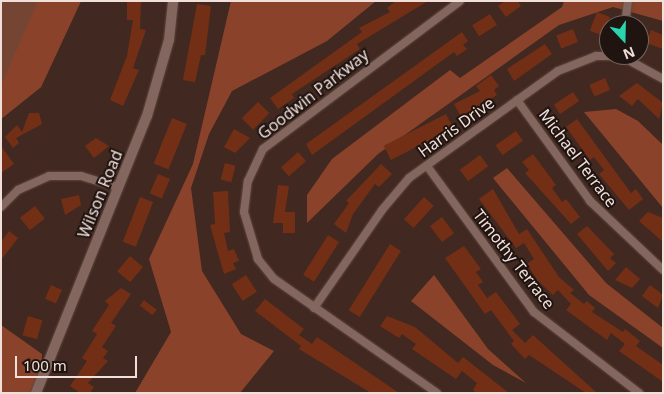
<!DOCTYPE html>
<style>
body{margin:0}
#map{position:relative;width:664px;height:394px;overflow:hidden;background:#412820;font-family:"Noto Sans",sans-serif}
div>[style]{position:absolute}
.green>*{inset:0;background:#754534}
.forest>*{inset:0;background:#8a432a}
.building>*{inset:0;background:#732f15;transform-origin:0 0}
.roads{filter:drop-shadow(0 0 1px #5c463f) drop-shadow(0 0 1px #5c463f)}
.street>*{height:8px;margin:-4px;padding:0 4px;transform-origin:4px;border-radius:4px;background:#83665d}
.secondary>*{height:10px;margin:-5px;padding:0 5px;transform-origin:5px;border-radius:5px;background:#83665d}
span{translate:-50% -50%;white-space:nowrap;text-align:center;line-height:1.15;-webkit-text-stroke:4px #201411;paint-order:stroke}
.street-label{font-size:16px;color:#f1e0da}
.frame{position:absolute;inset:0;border:2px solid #f1e0da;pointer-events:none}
.north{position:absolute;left:599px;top:15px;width:50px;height:50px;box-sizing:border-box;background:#201411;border:1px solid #746661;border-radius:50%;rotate:159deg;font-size:14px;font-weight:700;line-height:20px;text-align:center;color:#f1e0da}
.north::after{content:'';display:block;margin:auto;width:18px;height:22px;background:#28d5ad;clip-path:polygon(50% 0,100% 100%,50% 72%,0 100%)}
.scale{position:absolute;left:15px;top:356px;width:122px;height:22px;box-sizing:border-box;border:2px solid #f1e0da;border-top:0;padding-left:6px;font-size:15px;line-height:18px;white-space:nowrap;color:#f1e0da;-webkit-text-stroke:4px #201411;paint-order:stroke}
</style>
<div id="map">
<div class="green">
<div style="clip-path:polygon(1px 1px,81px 1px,41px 87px,1px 119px)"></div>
</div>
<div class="forest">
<div style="clip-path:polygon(38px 1px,81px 1px,41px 87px,1px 119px,1px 86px)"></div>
<div style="clip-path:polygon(231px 1px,376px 1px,327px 41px,232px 91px,209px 134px,191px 188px,202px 271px,241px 334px,274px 351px,240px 393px,135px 393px,171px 332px,149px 259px,193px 164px)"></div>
<div style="clip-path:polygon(564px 1px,663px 1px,663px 21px,613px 7px,559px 25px,378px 154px,307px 223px,307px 195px,332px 159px,450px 70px,460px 78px,562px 7px)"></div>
<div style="clip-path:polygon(616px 109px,638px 121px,663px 145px,663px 208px,584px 112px)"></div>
<div style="clip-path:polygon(507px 168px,606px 283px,663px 328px,663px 348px,589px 295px,493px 178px)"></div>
<div style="clip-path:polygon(434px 275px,488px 349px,526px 383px,493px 365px,411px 301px)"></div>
<div style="clip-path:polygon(1px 325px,42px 354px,40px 393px,1px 393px)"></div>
</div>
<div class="building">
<div style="clip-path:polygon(127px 1px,141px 1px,140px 29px,146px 30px,133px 68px,139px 70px,123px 106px,110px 100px,127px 56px,133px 20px,127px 20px)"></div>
<div style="clip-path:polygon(396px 1px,428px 1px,357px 44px,360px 49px,292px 94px,294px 98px,278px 109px,270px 98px,362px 32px,359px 28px,390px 12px,387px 8px)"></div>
<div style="clip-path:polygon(505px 1px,518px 1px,521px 6px,506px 17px,498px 6px)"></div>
<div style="clip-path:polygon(197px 4px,211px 6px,205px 55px,201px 55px,195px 82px,183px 80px)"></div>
<div style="left:597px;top:12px;width:14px;height:20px;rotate:21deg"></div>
<div style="left:490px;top:14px;width:13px;height:21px;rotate:58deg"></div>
<div style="left:573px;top:29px;width:14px;height:18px;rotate:69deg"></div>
<div style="clip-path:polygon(651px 30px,663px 35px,663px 49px,646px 43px)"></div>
<div style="clip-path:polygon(462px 32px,468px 41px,463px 45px,467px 49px,457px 56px,454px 52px,312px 155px,306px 144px)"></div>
<div style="clip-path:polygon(545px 44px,552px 54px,514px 81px,507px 69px)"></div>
<div style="clip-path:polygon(491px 75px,499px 86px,494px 90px,497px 95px,461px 117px,454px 104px,480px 91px,476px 86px)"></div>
<div style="left:605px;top:78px;width:13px;height:17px;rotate:67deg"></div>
<div style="clip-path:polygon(637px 83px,663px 103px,659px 119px,638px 99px,632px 106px,619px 96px)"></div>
<div style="left:573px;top:92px;width:11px;height:23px;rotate:56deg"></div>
<div style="left:258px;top:102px;width:16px;height:23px;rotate:45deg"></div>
<div style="clip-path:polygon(29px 113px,39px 113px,42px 124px,16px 138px,19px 143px,13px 148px,5px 137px,17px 125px,22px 132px)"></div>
<div style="left:446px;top:114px;width:16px;height:70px;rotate:63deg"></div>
<div style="left:172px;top:118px;width:16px;height:49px;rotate:22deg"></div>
<div style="clip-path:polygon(577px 119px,631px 193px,636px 189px,643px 199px,629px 210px,599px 174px,604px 170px,594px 157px,590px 160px,566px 127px)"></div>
<div style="clip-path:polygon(234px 129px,250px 138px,235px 153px,224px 147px)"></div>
<div style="left:516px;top:131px;width:12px;height:25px;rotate:55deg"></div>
<div style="clip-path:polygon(96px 138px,109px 146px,94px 158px,85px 146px)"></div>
<div style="clip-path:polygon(1px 146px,14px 164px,1px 173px)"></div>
<div style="left:298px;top:152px;width:12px;height:23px;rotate:48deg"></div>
<div style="clip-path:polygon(533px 154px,556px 185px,552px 188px,562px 202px,566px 199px,580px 217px,571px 224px,525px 173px,529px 170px,522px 162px)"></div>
<div style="left:480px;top:155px;width:14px;height:25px;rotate:54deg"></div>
<div style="left:225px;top:163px;width:11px;height:17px;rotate:15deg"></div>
<div style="clip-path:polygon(381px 164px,392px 174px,379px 187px,375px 184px,353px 214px,346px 233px,334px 224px,349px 203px,346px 201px)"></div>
<div style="left:158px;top:174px;width:13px;height:21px;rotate:23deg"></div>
<div style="clip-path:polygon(278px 185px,289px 186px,285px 212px,295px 212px,295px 233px,283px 233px,283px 223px,273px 223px)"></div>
<div style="clip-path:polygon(493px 189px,519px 234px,527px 229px,559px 277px,574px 290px,570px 293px,584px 304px,587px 301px,595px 308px,592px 312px,623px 332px,625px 329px,640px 341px,636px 346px,663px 365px,663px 382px,619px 351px,625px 344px,611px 333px,607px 340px,566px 310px,571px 304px,558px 290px,553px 295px,538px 281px,527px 264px,534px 259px,524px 243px,516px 248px,479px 199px)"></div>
<div style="clip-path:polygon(228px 191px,230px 232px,224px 233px,228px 251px,234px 249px,239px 261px,233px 263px,236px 269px,224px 274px,210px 225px,215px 224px,213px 192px)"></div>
<div style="clip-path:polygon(79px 195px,81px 205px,65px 215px,61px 199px)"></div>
<div style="left:140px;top:197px;width:14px;height:48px;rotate:21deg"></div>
<div style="left:424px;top:197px;width:13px;height:30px;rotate:42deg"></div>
<div style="left:35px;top:206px;width:16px;height:19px;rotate:52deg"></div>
<div style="clip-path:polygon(648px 212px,663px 218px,663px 242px,639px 221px)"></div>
<div style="left:442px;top:217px;width:20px;height:15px;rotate:53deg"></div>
<div style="clip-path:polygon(587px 226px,614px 254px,610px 258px,616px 263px,608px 271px,577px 234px)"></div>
<div style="clip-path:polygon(9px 231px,18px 238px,1px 260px,1px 242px)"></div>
<div style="left:328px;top:235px;width:13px;height:47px;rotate:32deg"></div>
<div style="left:390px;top:244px;width:13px;height:78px;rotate:32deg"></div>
<div style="clip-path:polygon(464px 246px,481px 269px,476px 272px,483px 282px,478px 285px,487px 298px,496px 292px,520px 324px,512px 330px,525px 343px,533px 335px,597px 393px,586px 393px,529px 355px,525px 359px,511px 344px,514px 341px,491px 310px,485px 314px,445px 258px)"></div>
<div style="left:130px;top:256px;width:17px;height:20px;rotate:40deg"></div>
<div style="clip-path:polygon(626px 267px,640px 279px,632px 288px,615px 280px)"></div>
<div style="left:246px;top:275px;width:20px;height:17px;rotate:57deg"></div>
<div style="left:51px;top:285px;width:12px;height:15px;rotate:24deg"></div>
<div style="clip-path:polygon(650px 285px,663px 295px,658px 308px,642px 296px)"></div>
<div style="clip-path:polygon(121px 288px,131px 294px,111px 323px,116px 326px,102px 347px,108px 351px,103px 358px,108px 361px,88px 383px,94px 387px,90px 393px,80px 393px,70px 386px,87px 361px,82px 358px,97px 334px,92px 331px,109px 305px,105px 301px)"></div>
<div style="clip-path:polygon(265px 299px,304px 329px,299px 335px,312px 344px,317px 337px,399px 393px,371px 393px,299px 349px,301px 346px,255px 311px)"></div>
<div style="left:144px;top:300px;width:16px;height:7px;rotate:38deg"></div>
<div style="left:28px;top:316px;width:15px;height:20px;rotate:16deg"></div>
<div style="clip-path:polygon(387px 316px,415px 327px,458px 363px,463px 357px,509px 393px,476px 393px,473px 390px,477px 383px,462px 371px,456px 379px,412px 349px,416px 344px,402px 334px,399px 338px,380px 326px)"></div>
</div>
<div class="roads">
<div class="street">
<div style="left:625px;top:25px;width:24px;rotate:-83deg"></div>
<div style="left:517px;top:100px;width:125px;rotate:54.1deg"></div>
<div style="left:590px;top:201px;width:100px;rotate:43.4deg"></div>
<div style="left:427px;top:166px;width:181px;rotate:53.8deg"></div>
<div style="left:534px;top:312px;width:133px;rotate:37.6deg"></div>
<div style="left:1px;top:207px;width:24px;rotate:-45deg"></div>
<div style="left:18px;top:190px;width:34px;rotate:-24deg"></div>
<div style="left:49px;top:176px;width:32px"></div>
<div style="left:81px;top:176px;width:39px;rotate:17deg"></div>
<div style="left:314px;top:308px;width:119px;rotate:-55.2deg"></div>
<div style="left:382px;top:210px;width:42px;rotate:-49.8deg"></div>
<div style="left:409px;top:178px;width:183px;rotate:-35.7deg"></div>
<div style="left:558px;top:71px;width:41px;rotate:-21.5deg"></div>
<div style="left:596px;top:56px;width:25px"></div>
<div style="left:621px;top:56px;width:48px;rotate:28.7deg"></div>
<div style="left:437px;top:393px;width:199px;rotate:-145deg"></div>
<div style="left:274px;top:279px;width:26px;rotate:-129deg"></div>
<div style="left:258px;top:259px;width:49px;rotate:-106.6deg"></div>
<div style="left:244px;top:212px;width:31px;rotate:-83deg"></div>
<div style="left:248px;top:181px;width:35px;rotate:-65deg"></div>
<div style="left:263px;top:149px;width:246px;rotate:-36.9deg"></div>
</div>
<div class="secondary">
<div style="left:36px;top:393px;width:298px;rotate:-68.2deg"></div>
<div style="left:147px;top:116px;width:79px;rotate:-73.9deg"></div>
<div style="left:169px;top:40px;width:39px;rotate:-84deg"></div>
</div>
</div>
<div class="street-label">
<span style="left:313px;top:94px;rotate:-38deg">Goodwin Parkway</span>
<span style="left:456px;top:127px;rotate:-36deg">Harris Drive</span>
<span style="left:578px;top:158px;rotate:53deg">Michael Terrace</span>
<span style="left:100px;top:194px;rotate:-68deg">Wilson Road</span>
<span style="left:514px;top:259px;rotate:52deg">Timothy Terrace</span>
</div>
<div class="frame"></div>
<div class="north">N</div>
<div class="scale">100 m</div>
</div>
